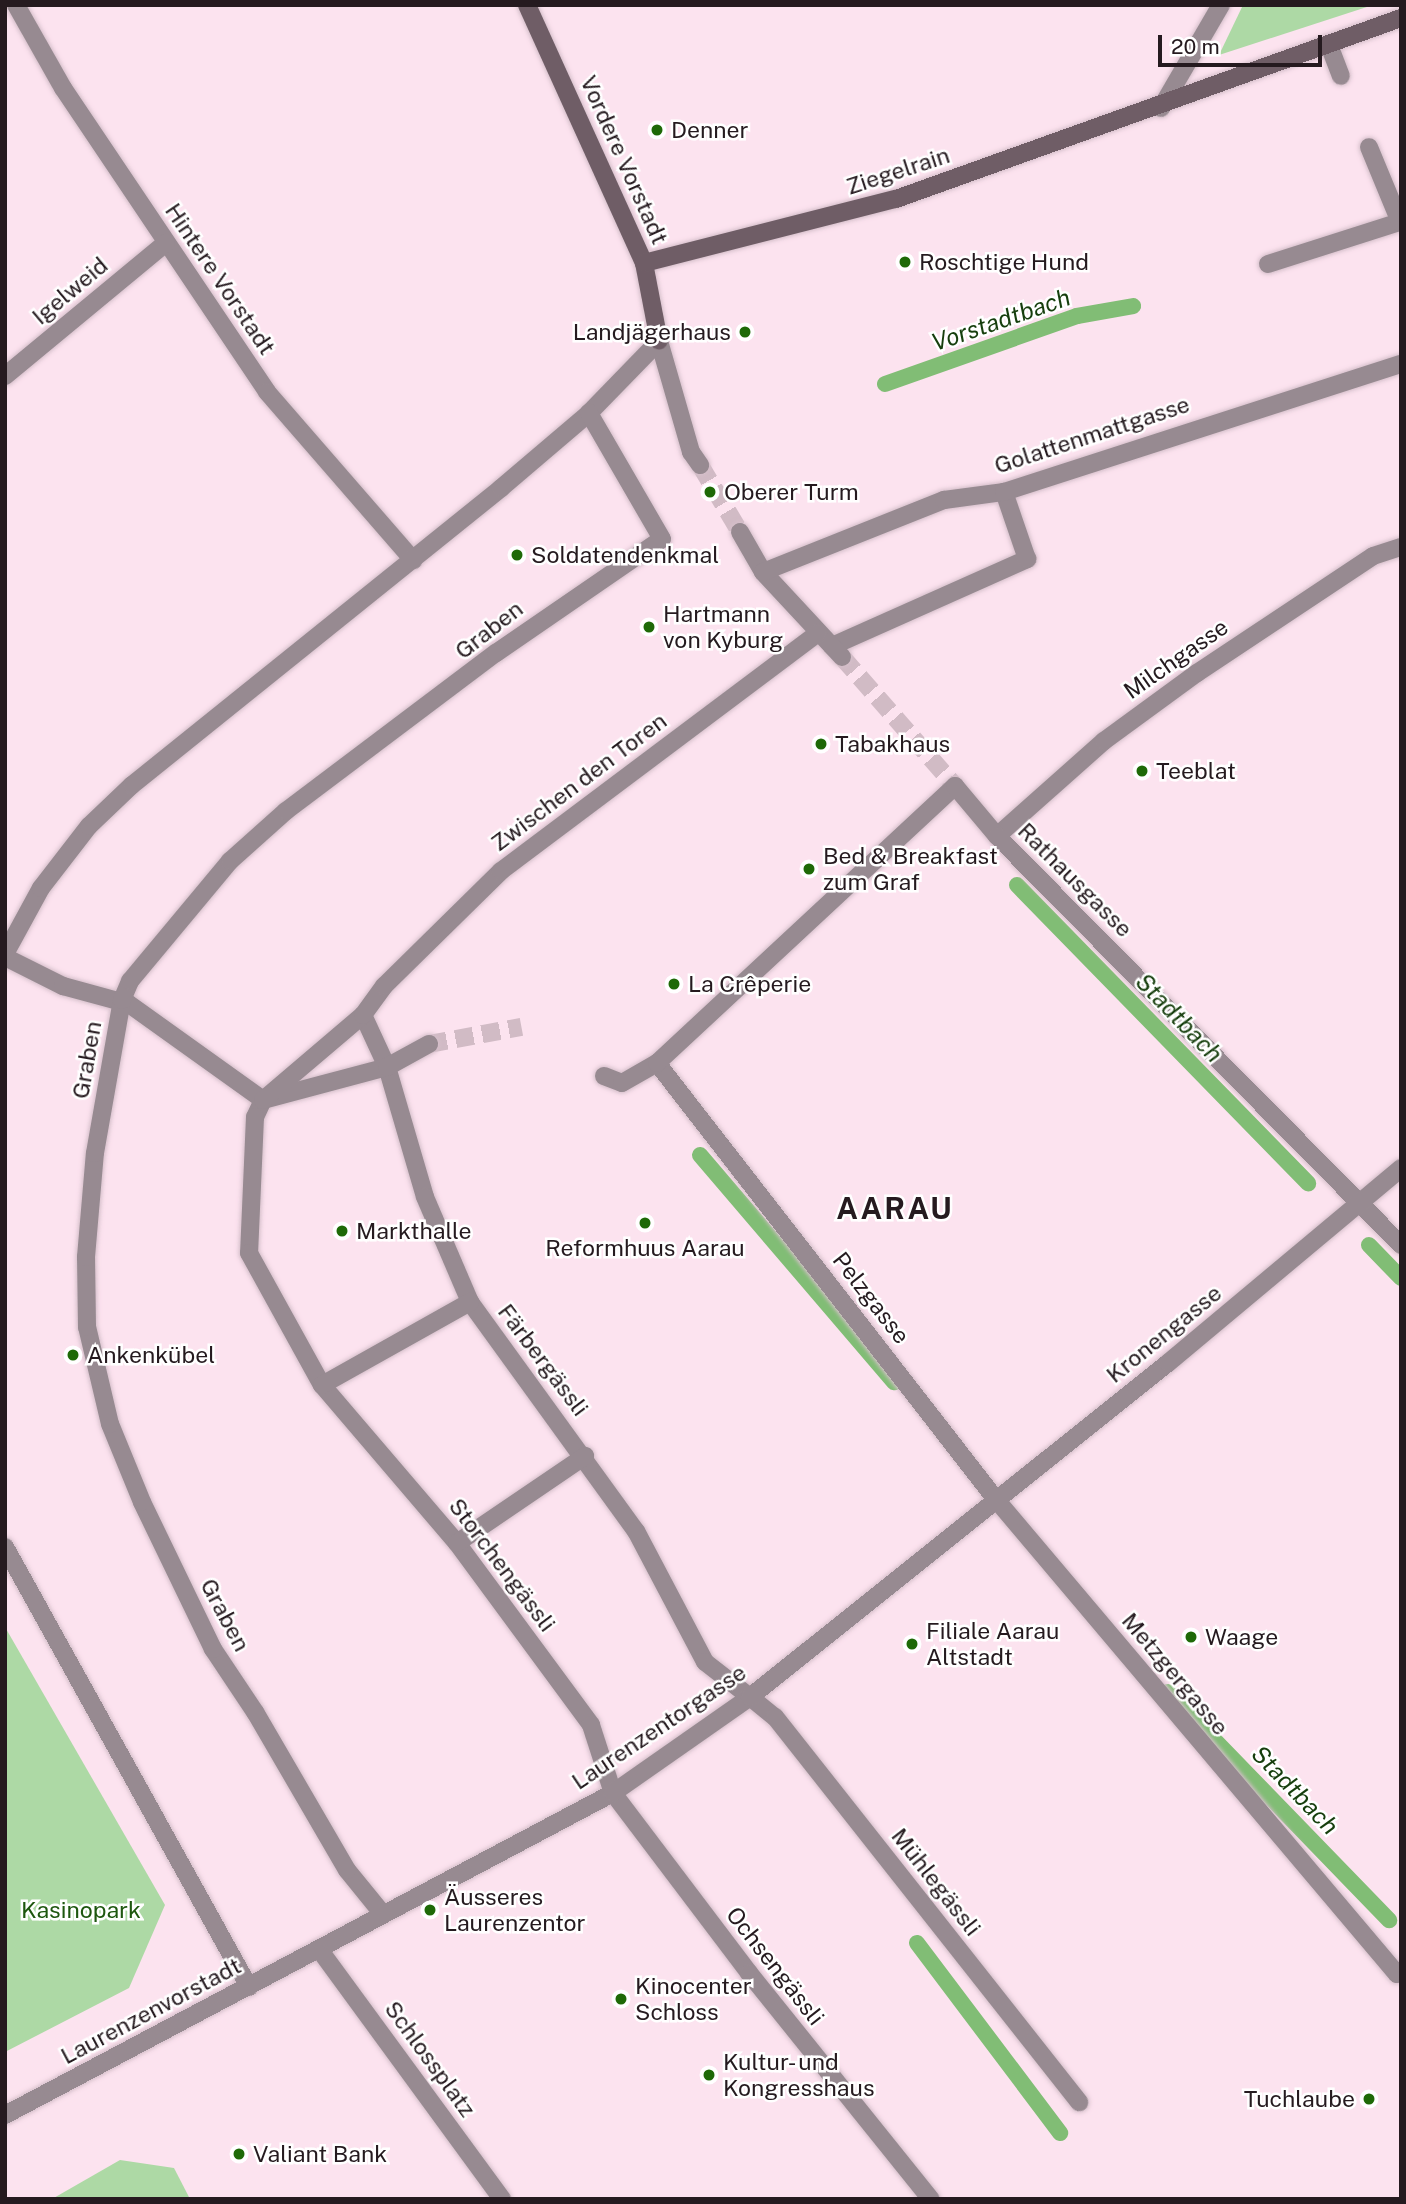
<!DOCTYPE html>
<meta charset="utf-8">
<style>
body{margin:0}
#map{position:relative;width:1406px;height:2204px;overflow:hidden;background:#fce3ef;font-family:"Public Sans",sans-serif}
div>[style]{position:absolute}
.green>*{inset:0;background:#add9a5}
.stream>*{height:16px;margin:-8px;padding:0 8px;transform-origin:8px;border-radius:8px;background:#81bd75}
.street-tunnel>*{height:18px;margin-top:-9px;transform-origin:0;background:repeating-linear-gradient(90deg,#d1bbc5 0 18px,transparent 0 27px)}
.roads{filter:drop-shadow(0 0 2px #d5bfca) drop-shadow(0 0 2px #d5bfca)}
.lane>*{height:18px;margin:-9px;padding:0 9px;transform-origin:9px;border-radius:9px;background:#978a91}
.street>*{height:18px;margin:-9px;padding:0 9px;transform-origin:9px;border-radius:9px;background:#978a91}
.secondary>*{height:18px;margin:-9px;padding:0 9px;transform-origin:9px;border-radius:9px;background:#6f5d66}
.dots>*{width:19px;height:19px;translate:-50% -50%;box-sizing:border-box;border:4px solid #fff;border-radius:50%}
span{translate:-50% -50%;white-space:nowrap;text-align:center;line-height:1.15;-webkit-text-stroke:5px #fff;paint-order:stroke}
.poi-label{font-size:23px;color:#251a1f}
.left{translate:0 -50%;text-align:left}
.right{translate:-100% -50%;text-align:right}
.street-label{font-size:23px;color:#251a1f}
.park-label{font-size:23px;color:#1e570f}
.water-label{font-size:24px;color:#163e0d;font-style:italic}
.district-label{font-size:30px;color:#251a1f;font-weight:700;letter-spacing:2px}
.frame{position:absolute;inset:0;border:7px solid #251a1f;pointer-events:none}
.scale{position:absolute;left:1158px;top:35px;width:164px;height:32px;box-sizing:border-box;border:4px solid #251a1f;border-top:0;padding-left:9px;font-size:21px;line-height:24px;white-space:nowrap;color:#251a1f;-webkit-text-stroke:5px #fff;paint-order:stroke}
</style>
<div id="map">
<div class="green">
<div style="clip-path:polygon(1243px 5px,1373px 5px,1219px 55px)"></div>
<div style="clip-path:polygon(5px 1627px,165px 1905px,129px 1988px,5px 2052px)"></div>
<div style="clip-path:polygon(120px 2160px,174px 2168px,190px 2199px,52px 2199px)"></div>
</div>
<div class="stream">
<div style="left:885px;top:384px;width:204px;rotate:-19.5deg"></div>
<div style="left:1077px;top:316px;width:57px;rotate:-10.1deg"></div>
<div style="left:1017px;top:885px;width:417px;rotate:45.7deg"></div>
<div style="left:700px;top:1155px;width:299px;rotate:49.5deg"></div>
<div style="left:1369px;top:1245px;width:46px;rotate:45.9deg"></div>
<div style="left:1168px;top:1692px;width:318px;rotate:45.9deg"></div>
<div style="left:917px;top:1943px;width:238px;rotate:53deg"></div>
</div>
<div class="street-tunnel">
<div style="left:700px;top:465px;width:78px;rotate:59.2deg"></div>
<div style="left:842px;top:657px;width:171px;rotate:48.8deg"></div>
<div style="left:429px;top:1044px;width:94px;rotate:-10.5deg"></div>
</div>
<div class="roads">
<div class="lane">
<div style="left:1329px;top:45px;width:33px;rotate:69deg"></div>
<div style="left:1161px;top:108px;width:119px;rotate:-59.8deg"></div>
<div style="left:1268px;top:264px;width:139px;rotate:-17.7deg"></div>
<div style="left:1400px;top:222px;width:81px;rotate:-112.5deg"></div>
<div style="left:832px;top:646px;width:214px;rotate:-24deg"></div>
<div style="left:1027px;top:559px;width:71px;rotate:-108.9deg"></div>
<div style="left:363px;top:1015px;width:57px;rotate:65.2deg"></div>
<div style="left:387px;top:1067px;width:135px;rotate:73.7deg"></div>
<div style="left:425px;top:1197px;width:114px;rotate:66.8deg"></div>
<div style="left:470px;top:1302px;width:283px;rotate:54.1deg"></div>
<div style="left:636px;top:1531px;width:148px;rotate:62.2deg"></div>
<div style="left:705px;top:1662px;width:57px;rotate:37.9deg"></div>
<div style="left:263px;top:1100px;width:19px;rotate:115deg"></div>
<div style="left:255px;top:1117px;width:136px;rotate:92.5deg"></div>
<div style="left:249px;top:1253px;width:151px;rotate:61.1deg"></div>
<div style="left:322px;top:1385px;width:208px;rotate:49.5deg"></div>
<div style="left:457px;top:1543px;width:226px;rotate:53.6deg"></div>
<div style="left:591px;top:1725px;width:71px;rotate:72.1deg"></div>
<div style="left:322px;top:1385px;width:170px;rotate:-29.3deg"></div>
<div style="left:457px;top:1543px;width:155px;rotate:-34.2deg"></div>
<div style="left:319px;top:1949px;width:310px;rotate:53.8deg"></div>
</div>
<div class="street">
<div style="left:16px;top:5px;width:95px;rotate:60.5deg"></div>
<div style="left:63px;top:88px;width:366px;rotate:56.1deg"></div>
<div style="left:267px;top:392px;width:223px;rotate:49deg"></div>
<div style="left:659px;top:341px;width:116px;rotate:73.9deg"></div>
<div style="left:691px;top:452px;width:16px;rotate:55deg"></div>
<div style="left:5px;top:376px;width:209px;rotate:-39.6deg"></div>
<div style="left:740px;top:532px;width:46px;rotate:60.1deg"></div>
<div style="left:763px;top:572px;width:116px;rotate:47.1deg"></div>
<div style="left:763px;top:572px;width:195px;rotate:-21.7deg"></div>
<div style="left:944px;top:500px;width:61px;rotate:-7.6deg"></div>
<div style="left:1004px;top:492px;width:417px;rotate:-17.9deg"></div>
<div style="left:997px;top:836px;width:143px;rotate:-41.6deg"></div>
<div style="left:1104px;top:741px;width:115px;rotate:-36.2deg"></div>
<div style="left:1197px;top:673px;width:211px;rotate:-33.6deg"></div>
<div style="left:1373px;top:556px;width:29px;rotate:-18deg"></div>
<div style="left:5px;top:954px;width:75px;rotate:-61.4deg"></div>
<div style="left:41px;top:888px;width:78px;rotate:-52.3deg"></div>
<div style="left:89px;top:826px;width:59px;rotate:-43.6deg"></div>
<div style="left:132px;top:785px;width:474px;rotate:-38.8deg"></div>
<div style="left:501px;top:488px;width:116px;rotate:-40.4deg"></div>
<div style="left:589px;top:413px;width:100px;rotate:-45.8deg"></div>
<div style="left:5px;top:957px;width:65px;rotate:26.6deg"></div>
<div style="left:63px;top:986px;width:68px;rotate:15.3deg"></div>
<div style="left:129px;top:1004px;width:165px;rotate:35.6deg"></div>
<div style="left:263px;top:1100px;width:128px;rotate:-14.9deg"></div>
<div style="left:387px;top:1067px;width:48px;rotate:-28.7deg"></div>
<div style="left:657px;top:1063px;width:549px;rotate:52.17deg"></div>
<div style="left:994px;top:1497px;width:624px;rotate:49.81deg"></div>
<div style="left:1397px;top:1974px;width:5px;rotate:-37deg"></div>
<div style="left:604px;top:1076px;width:19px;rotate:21deg"></div>
<div style="left:622px;top:1083px;width:40px;rotate:-29.7deg"></div>
<div style="left:657px;top:1063px;width:407px;rotate:-42.9deg"></div>
<div style="left:955px;top:786px;width:65px;rotate:50deg"></div>
<div style="left:997px;top:836px;width:575px;rotate:45.35deg"></div>
<div style="left:263px;top:1100px;width:131px;rotate:-40.4deg"></div>
<div style="left:363px;top:1015px;width:36px;rotate:-54deg"></div>
<div style="left:384px;top:986px;width:164px;rotate:-44.5deg"></div>
<div style="left:501px;top:871px;width:396px;rotate:-36.9deg"></div>
<div style="left:5px;top:1547px;width:503px;rotate:60.99deg"></div>
<div style="left:750px;top:1697px;width:32px;rotate:39deg"></div>
<div style="left:775px;top:1717px;width:491px;rotate:51.7deg"></div>
<div style="left:613px;top:1793px;width:226px;rotate:52.9deg"></div>
<div style="left:749px;top:1973px;width:290px;rotate:51.2deg"></div>
<div style="left:382px;top:1913px;width:55px;rotate:-129.1deg"></div>
<div style="left:347px;top:1870px;width:183px;rotate:-120.2deg"></div>
<div style="left:255px;top:1712px;width:76px;rotate:-123.7deg"></div>
<div style="left:213px;top:1649px;width:163px;rotate:-115.8deg"></div>
<div style="left:142px;top:1502px;width:84px;rotate:-112.3deg"></div>
<div style="left:110px;top:1424px;width:100px;rotate:-103.3deg"></div>
<div style="left:87px;top:1327px;width:70px;rotate:-90.8deg"></div>
<div style="left:86px;top:1257px;width:104px;rotate:-85.1deg"></div>
<div style="left:95px;top:1153px;width:155px;rotate:-80deg"></div>
<div style="left:122px;top:1000px;width:21px;rotate:-67deg"></div>
<div style="left:130px;top:981px;width:156px;rotate:-50.2deg"></div>
<div style="left:230px;top:861px;width:75px;rotate:-41.8deg"></div>
<div style="left:286px;top:811px;width:263px;rotate:-37deg"></div>
<div style="left:496px;top:653px;width:201px;rotate:-34.5deg"></div>
<div style="left:662px;top:539px;width:146px;rotate:-120.1deg"></div>
<div style="left:5px;top:2115px;width:688px;rotate:-27.91deg"></div>
<div style="left:613px;top:1793px;width:167px;rotate:-35deg"></div>
<div style="left:750px;top:1697px;width:535px;rotate:-38.63deg"></div>
<div style="left:1168px;top:1363px;width:304px;rotate:-39.9deg"></div>
</div>
<div class="secondary">
<div style="left:527px;top:5px;width:283px;rotate:65.6deg"></div>
<div style="left:644px;top:263px;width:79px;rotate:79.1deg"></div>
<div style="left:644px;top:263px;width:260px;rotate:-14.3deg"></div>
<div style="left:896px;top:199px;width:536px;rotate:-19.72deg"></div>
</div>
</div>
<div class="dots">
<div style="left:657px;top:130px;background:#1e6907"></div>
<div style="left:905px;top:262px;background:#1e6907"></div>
<div style="left:745px;top:332px;background:#1e6907"></div>
<div style="left:710px;top:492px;background:#1e6907"></div>
<div style="left:517px;top:555px;background:#1e6907"></div>
<div style="left:649px;top:627px;background:#1e6907"></div>
<div style="left:821px;top:744px;background:#1e6907"></div>
<div style="left:1142px;top:771px;background:#1e6907"></div>
<div style="left:809px;top:869px;background:#1e6907"></div>
<div style="left:674px;top:984px;background:#1e6907"></div>
<div style="left:645px;top:1223px;background:#1e6907"></div>
<div style="left:342px;top:1231px;background:#1e6907"></div>
<div style="left:73px;top:1355px;background:#1e6907"></div>
<div style="left:1191px;top:1637px;background:#1e6907"></div>
<div style="left:912px;top:1644px;background:#1e6907"></div>
<div style="left:430px;top:1910px;background:#1e6907"></div>
<div style="left:621px;top:1999px;background:#1e6907"></div>
<div style="left:709px;top:2075px;background:#1e6907"></div>
<div style="left:1369px;top:2099px;background:#1e6907"></div>
<div style="left:239px;top:2154px;background:#1e6907"></div>
</div>
<div class="poi-label">
<span class="left" style="left:671px;top:130px">Denner</span>
<span class="left" style="left:919px;top:262px">Roschtige Hund</span>
<span class="right" style="left:731px;top:332px">Landjägerhaus</span>
<span class="left" style="left:724px;top:492px">Oberer Turm</span>
<span class="left" style="left:531px;top:555px">Soldatendenkmal</span>
<span class="left" style="left:663px;top:627px">Hartmann<br>von Kyburg</span>
<span class="left" style="left:835px;top:744px">Tabakhaus</span>
<span class="left" style="left:1156px;top:771px">Teeblat</span>
<span class="left" style="left:823px;top:869px">Bed &amp; Breakfast<br>zum Graf</span>
<span class="left" style="left:688px;top:984px">La Crêperie</span>
<span class="left" style="left:356px;top:1231px">Markthalle</span>
<span style="left:645px;top:1248px">Reformhuus Aarau</span>
<span class="left" style="left:87px;top:1355px">Ankenkübel</span>
<span class="left" style="left:926px;top:1644px">Filiale Aarau<br>Altstadt</span>
<span class="left" style="left:1205px;top:1637px">Waage</span>
<span class="left" style="left:444px;top:1910px">Äusseres<br>Laurenzentor</span>
<span class="left" style="left:635px;top:1999px">Kinocenter<br>Schloss</span>
<span class="left" style="left:723px;top:2075px">Kultur- und<br>Kongresshaus</span>
<span class="right" style="left:1355px;top:2099px">Tuchlaube</span>
<span class="left" style="left:253px;top:2154px">Valiant Bank</span>
</div>
<div class="street-label">
<span style="left:624px;top:160px;rotate:66deg">Vordere Vorstadt</span>
<span style="left:898px;top:171px;rotate:-18deg">Ziegelrain</span>
<span style="left:220px;top:279px;rotate:56deg">Hintere Vorstadt</span>
<span style="left:70px;top:291px;rotate:-40deg">Igelweid</span>
<span style="left:1092px;top:435px;rotate:-18deg">Golattenmattgasse</span>
<span style="left:489px;top:630px;rotate:-38deg">Graben</span>
<span style="left:1176px;top:659px;rotate:-35deg">Milchgasse</span>
<span style="left:579px;top:782px;rotate:-37deg">Zwischen den Toren</span>
<span style="left:1075px;top:880px;rotate:45deg">Rathausgasse</span>
<span style="left:87px;top:1060px;rotate:-80deg">Graben</span>
<span style="left:871px;top:1298px;rotate:52deg">Pelzgasse</span>
<span style="left:1164px;top:1334px;rotate:-39deg">Kronengasse</span>
<span style="left:543px;top:1360px;rotate:53deg">Färbergässli</span>
<span style="left:502px;top:1565px;rotate:53deg">Storchengässli</span>
<span style="left:225px;top:1615px;rotate:62deg">Graben</span>
<span style="left:1175px;top:1674px;rotate:50deg">Metzgergasse</span>
<span style="left:659px;top:1727px;rotate:-34deg">Laurenzentorgasse</span>
<span style="left:936px;top:1882px;rotate:52deg">Mühlegässli</span>
<span style="left:775px;top:1966px;rotate:52deg">Ochsengässli</span>
<span style="left:151px;top:2011px;rotate:-28deg">Laurenzenvorstadt</span>
<span style="left:430px;top:2059px;rotate:54deg">Schlossplatz</span>
</div>
<div class="park-label">
<span style="left:81px;top:1910px">Kasinopark</span>
</div>
<div class="water-label">
<span style="left:1001px;top:320px;rotate:-19deg">Vorstadtbach</span>
<span style="left:1179px;top:1018px;rotate:46deg">Stadtbach</span>
<span style="left:1295px;top:1790px;rotate:46deg">Stadtbach</span>
</div>
<div class="district-label">
<span style="left:895px;top:1208px">AARAU</span>
</div>
<div class="frame"></div>
<div class="scale">20 m</div>
</div>
